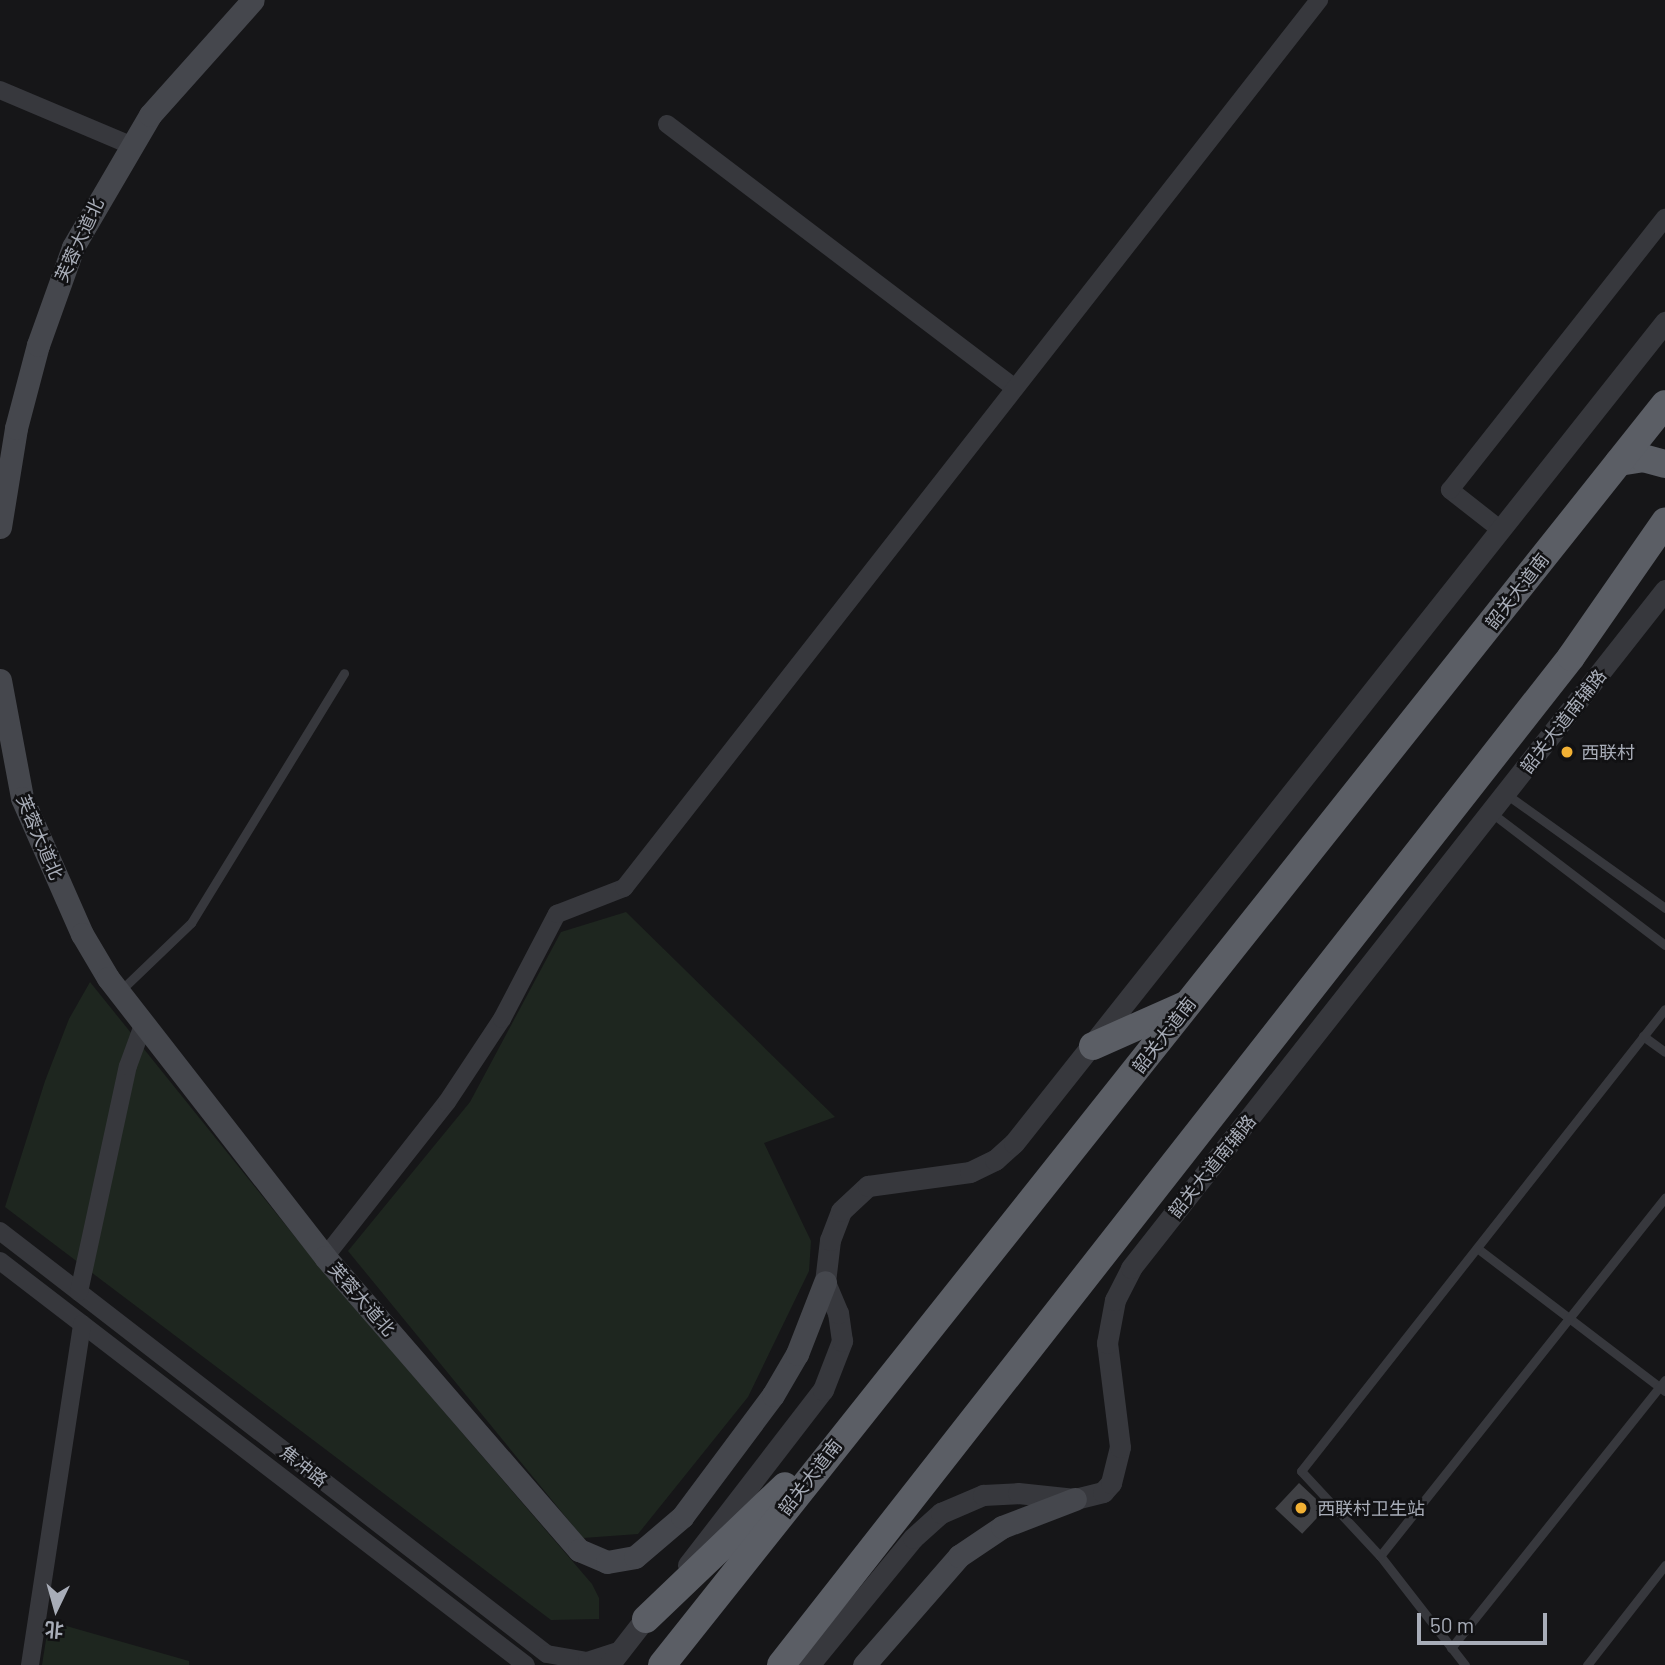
<!DOCTYPE html>
<meta charset="utf-8">
<style>
body{margin:0}
#map{position:relative;width:1665px;height:1665px;overflow:hidden;background:#161618;font-family:Barlow,"Noto Sans SC",sans-serif}
div>[style]{position:absolute}
.green>*{inset:0;background:#1e261f}
.building>*{inset:0;background:#404145;transform-origin:0 0}
.service>*{height:9px;margin:-4.5px;padding:0 4.5px;transform-origin:4.5px;border-radius:4.5px;background:#37383d}
.minor>*{height:18px;margin:-9px;padding:0 9px;transform-origin:9px;border-radius:9px;background:#37383d}
.tertiary>*{height:21px;margin:-10.5px;padding:0 10.5px;transform-origin:10.5px;border-radius:10.5px;background:#37383d}
.secondary>*{height:23px;margin:-11.5px;padding:0 11.5px;transform-origin:11.5px;border-radius:11.5px;background:#45474d}
.trunk>*{height:28px;margin:-14px;padding:0 14px;transform-origin:14px;border-radius:14px;background:#5b5e65}
.dots>*{width:19px;height:19px;translate:-50% -50%;box-sizing:border-box;border:4px solid #111113;border-radius:50%}
span{translate:-50% -50%;white-space:nowrap;text-align:center;line-height:1.15;-webkit-text-stroke:5px #111113;paint-order:stroke}
.street-label{font-size:18px;color:#a8adb8}
.poi-label{font-size:18px;color:#a8adb8}
.left{translate:0 -50%;text-align:left}
.north{position:absolute;left:21px;top:1574px;width:70px;height:70px;-webkit-text-stroke:5px #111113;paint-order:stroke;rotate:185deg;font-size:19px;font-weight:700;line-height:28px;text-align:center;color:#a8adb8}
.north::after{content:'';display:block;margin:auto;width:24px;height:32px;background:#a8adb8;clip-path:polygon(50% 0,100% 100%,50% 72%,0 100%)}
.scale{position:absolute;left:1417px;top:1613px;width:130px;height:32px;box-sizing:border-box;border:4px solid #a8adb8;border-top:0;padding-left:9px;font-size:21px;line-height:24px;white-space:nowrap;color:#a8adb8;-webkit-text-stroke:5px #111113;paint-order:stroke}
</style>
<div id="map">
<div class="green">
<div style="clip-path:polygon(626px 912px,835px 1117px,764px 1143px,811px 1241px,809px 1271px,748px 1397px,638px 1534px,583px 1538px,348px 1251px,470px 1102px,561px 932px)"></div>
<div style="clip-path:polygon(90px 982px,317px 1264px,592px 1584px,599px 1598px,599px 1619px,551px 1620px,5px 1207px,45px 1081px,69px 1019px)"></div>
<div style="clip-path:polygon(49px 1621px,189px 1661px,189px 1665px,42px 1665px)"></div>
</div>
<div class="building">
<div style="left:1299px;top:1483px;width:37px;height:35px;rotate:43deg"></div>
</div>
<div class="service">
<div style="left:1506px;top:794px;width:196px;rotate:35.6deg"></div>
<div style="left:1493px;top:814px;width:216px;rotate:37.3deg"></div>
<div style="left:119px;top:992px;width:100px;rotate:-43.8deg"></div>
<div style="left:191px;top:923px;width:293px;rotate:-58.5deg"></div>
<div style="left:1643px;top:1036px;width:27px;rotate:36deg"></div>
<div style="left:1477px;top:1248px;width:236px;rotate:37.3deg"></div>
<div style="left:1380px;top:1556px;width:458px;rotate:-51.5deg"></div>
<div style="left:1451px;top:1648px;width:343px;rotate:-51.4deg"></div>
<div style="left:1465px;top:1665px;width:138px;rotate:-127.9deg"></div>
<div style="left:1380px;top:1556px;width:116px;rotate:-132.9deg"></div>
<div style="left:1301px;top:1471px;width:588px;rotate:-51.77deg"></div>
<div style="left:1587px;top:1665px;width:127px;rotate:-52deg"></div>
</div>
<div class="minor">
<div style="left:0;top:90px;width:141px;rotate:22.9deg"></div>
<div style="left:667px;top:124px;width:435px;rotate:37.2deg"></div>
<div style="left:1501px;top:530px;width:65px;rotate:-141.9deg"></div>
<div style="left:1450px;top:490px;width:347px;rotate:-51.7deg"></div>
<div style="left:0;top:1231px;width:691px;rotate:37.72deg"></div>
<div style="left:547px;top:1654px;width:41px;rotate:9.9deg"></div>
<div style="left:587px;top:1661px;width:38px;rotate:-18deg"></div>
<div style="left:325px;top:1257px;width:197px;rotate:-51.8deg"></div>
<div style="left:447px;top:1102px;width:100px;rotate:-56.5deg"></div>
<div style="left:502px;top:1019px;width:119px;rotate:-62.4deg"></div>
<div style="left:557px;top:914px;width:72px;rotate:-21.2deg"></div>
<div style="left:624px;top:888px;width:1128px;rotate:-51.95deg"></div>
<div style="left:0;top:1261px;width:663px;rotate:37.53deg"></div>
<div style="left:79px;top:1292px;width:231px;rotate:-77.8deg"></div>
<div style="left:128px;top:1066px;width:40px;rotate:-69.8deg"></div>
<div style="left:30px;top:1665px;width:345px;rotate:-81.3deg"></div>
</div>
<div class="tertiary">
<div style="left:688px;top:1565px;width:221px;rotate:-52.4deg"></div>
<div style="left:823px;top:1390px;width:53px;rotate:-68.8deg"></div>
<div style="left:842px;top:1341px;width:28px;rotate:-98deg"></div>
<div style="left:838px;top:1313px;width:34px;rotate:-113deg"></div>
<div style="left:825px;top:1282px;width:42px;rotate:-83.2deg"></div>
<div style="left:830px;top:1240px;width:31px;rotate:-69deg"></div>
<div style="left:841px;top:1211px;width:37px;rotate:-43deg"></div>
<div style="left:868px;top:1186px;width:103px;rotate:-7.8deg"></div>
<div style="left:970px;top:1172px;width:28px;rotate:-26deg"></div>
<div style="left:995px;top:1160px;width:25px;rotate:-42deg"></div>
<div style="left:1014px;top:1143px;width:1048px;rotate:-51.59deg"></div>
<div style="left:609px;top:1665px;width:75px;rotate:-52.1deg"></div>
<div style="left:809px;top:1665px;width:164px;rotate:-50.7deg"></div>
<div style="left:913px;top:1538px;width:38px;rotate:-42deg"></div>
<div style="left:941px;top:1513px;width:46px;rotate:-23.2deg"></div>
<div style="left:983px;top:1495px;width:35px;rotate:-3deg"></div>
<div style="left:1018px;top:1493px;width:57px;rotate:6deg"></div>
<div style="left:1075px;top:1499px;width:29px;rotate:-14deg"></div>
<div style="left:1103px;top:1492px;width:12px;rotate:-48deg"></div>
<div style="left:1111px;top:1483px;width:37px;rotate:-76deg"></div>
<div style="left:1120px;top:1447px;width:105px;rotate:-97.1deg"></div>
<div style="left:1107px;top:1343px;width:44px;rotate:-79.5deg"></div>
<div style="left:1115px;top:1300px;width:36px;rotate:-63deg"></div>
<div style="left:1131px;top:1268px;width:863px;rotate:-51.78deg"></div>
</div>
<div class="secondary">
<div style="left:0;top:527px;width:100px;rotate:-80.8deg"></div>
<div style="left:16px;top:428px;width:86px;rotate:-75.2deg"></div>
<div style="left:38px;top:345px;width:104px;rotate:-70.3deg"></div>
<div style="left:73px;top:247px;width:153px;rotate:-59.7deg"></div>
<div style="left:150px;top:115px;width:154px;rotate:-48.2deg"></div>
<div style="left:0;top:680px;width:120px;rotate:79.4deg"></div>
<div style="left:22px;top:798px;width:149px;rotate:66.2deg"></div>
<div style="left:82px;top:934px;width:51px;rotate:59.4deg"></div>
<div style="left:108px;top:978px;width:353px;rotate:52.1deg"></div>
<div style="left:325px;top:1257px;width:388px;rotate:49.1deg"></div>
<div style="left:579px;top:1550px;width:30px;rotate:23deg"></div>
<div style="left:607px;top:1562px;width:28px;rotate:-10deg"></div>
<div style="left:635px;top:1557px;width:62px;rotate:-40.4deg"></div>
<div style="left:682px;top:1517px;width:152px;rotate:-53.3deg"></div>
<div style="left:773px;top:1395px;width:48px;rotate:-59.7deg"></div>
<div style="left:797px;top:1354px;width:77px;rotate:-68.7deg"></div>
<div style="left:864px;top:1665px;width:145px;rotate:-48.9deg"></div>
<div style="left:959px;top:1556px;width:52px;rotate:-34deg"></div>
<div style="left:1002px;top:1527px;width:78px;rotate:-21deg"></div>
</div>
<div class="trunk">
<div style="left:1619px;top:462px;width:24px;rotate:-9deg"></div>
<div style="left:1643px;top:458px;width:23px;rotate:15deg"></div>
<div style="left:1093px;top:1046px;width:101px;rotate:-24deg"></div>
<div style="left:646px;top:1619px;width:192px;rotate:-43.7deg"></div>
<div style="left:662px;top:1665px;width:1611px;rotate:-51.5deg"></div>
<div style="left:781px;top:1665px;width:1281px;rotate:-51.91deg"></div>
<div style="left:1571px;top:657px;width:165px;rotate:-55.2deg"></div>
</div>
<div class="dots">
<div style="left:1567px;top:752px;background:#f2b134"></div>
<div style="left:1301px;top:1508px;background:#f2b134"></div>
</div>
<div class="street-label">
<span style="left:79px;top:240px;rotate:-65deg">芙蓉大道北</span>
<span style="left:1517px;top:591px;rotate:-52deg">韶关大道南</span>
<span style="left:1563px;top:721px;rotate:-52deg">韶关大道南辅路</span>
<span style="left:40px;top:837px;rotate:67deg">芙蓉大道北</span>
<span style="left:1164px;top:1035px;rotate:-52deg">韶关大道南</span>
<span style="left:1212px;top:1166px;rotate:-51deg">韶关大道南辅路</span>
<span style="left:362px;top:1299px;rotate:49deg">芙蓉大道北</span>
<span style="left:304px;top:1466px;rotate:38deg">焦冲路</span>
<span style="left:810px;top:1477px;rotate:-52deg">韶关大道南</span>
</div>
<div class="poi-label">
<span class="left" style="left:1581px;top:752px">西联村</span>
<span class="left" style="left:1317px;top:1508px">西联村卫生站</span>
</div>
<div class="north">北</div>
<div class="scale">50 m</div>
</div>
